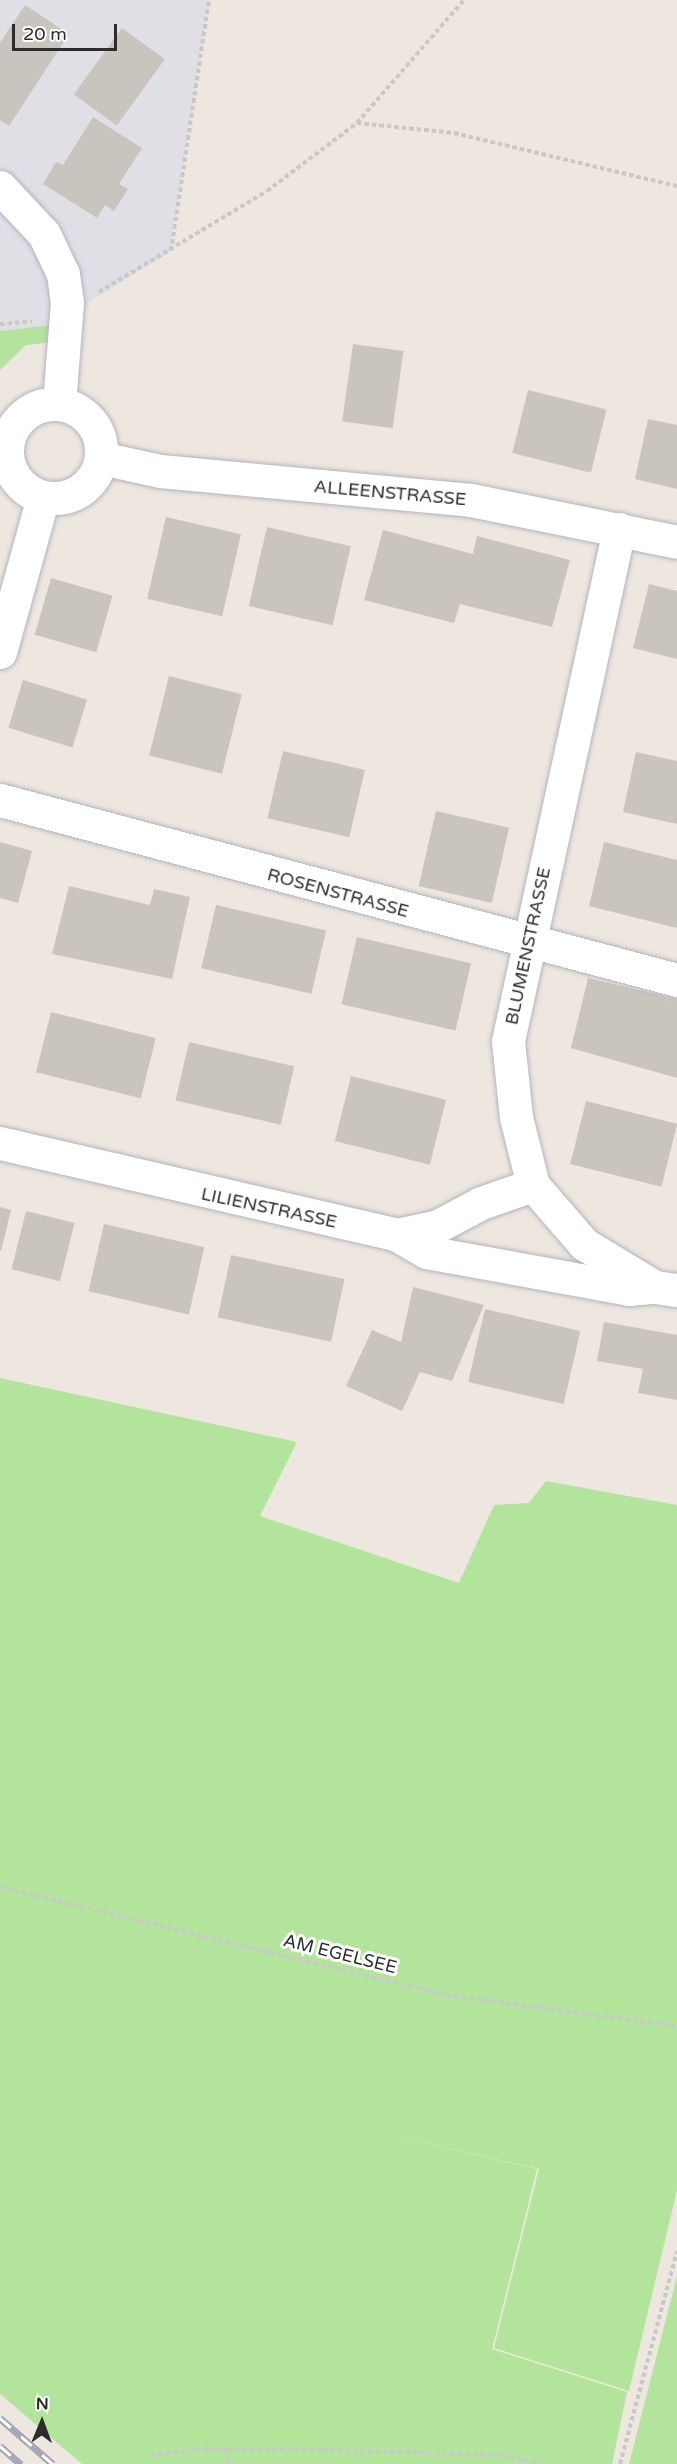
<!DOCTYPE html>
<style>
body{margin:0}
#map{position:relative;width:677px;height:2464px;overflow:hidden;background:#eee7df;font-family:"Varela Round",sans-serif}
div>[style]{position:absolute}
.industrial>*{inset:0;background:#e1dfe6}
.green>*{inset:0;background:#b3e49b}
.building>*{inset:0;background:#c9c4be;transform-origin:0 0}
.path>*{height:4px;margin-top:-2px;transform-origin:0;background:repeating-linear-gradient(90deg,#c8c8c8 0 4.5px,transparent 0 7.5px)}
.roads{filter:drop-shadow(0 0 2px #b2b5c0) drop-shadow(0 0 2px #b2b5c0)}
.minor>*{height:33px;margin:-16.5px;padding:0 16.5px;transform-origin:16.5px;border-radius:16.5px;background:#fff}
.minor>.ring{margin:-16.5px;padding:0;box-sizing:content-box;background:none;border:33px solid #fff;border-radius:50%}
.rail>*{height:7px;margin-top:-3.5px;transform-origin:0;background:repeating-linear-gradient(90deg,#fff 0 14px,#a1a4b6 0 28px);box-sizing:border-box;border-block:2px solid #a1a4b6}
span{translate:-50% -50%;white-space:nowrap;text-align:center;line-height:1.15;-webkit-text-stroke:6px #fff;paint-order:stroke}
.street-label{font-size:18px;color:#2c2c2c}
.north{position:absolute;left:12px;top:2392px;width:60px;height:60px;-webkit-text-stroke:4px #fff;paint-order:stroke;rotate:1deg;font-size:16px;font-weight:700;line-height:24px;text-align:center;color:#2c2c2c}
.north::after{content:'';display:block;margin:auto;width:21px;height:27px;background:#2c2c2c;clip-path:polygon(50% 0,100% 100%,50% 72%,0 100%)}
.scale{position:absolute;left:12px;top:24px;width:105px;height:27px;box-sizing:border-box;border:3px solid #2c2c2c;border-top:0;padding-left:8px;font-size:18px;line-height:21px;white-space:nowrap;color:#2c2c2c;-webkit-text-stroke:4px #fff;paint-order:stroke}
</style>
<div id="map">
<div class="industrial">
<div style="clip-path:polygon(0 0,209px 0,170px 252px,53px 325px,8px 332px,0 331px)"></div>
</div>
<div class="green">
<div style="clip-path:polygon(53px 325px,53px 342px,26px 345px,0 370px,0 331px)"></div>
<div style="clip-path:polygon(0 1378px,297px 1442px,260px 1516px,459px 1583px,494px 1505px,529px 1503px,546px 1481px,677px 1505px,677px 2190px,629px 2391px,494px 2348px,539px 2169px,341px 2123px,537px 2169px,492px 2349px,627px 2392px,612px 2464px,82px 2464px,0 2394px)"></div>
<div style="clip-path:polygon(677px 2276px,677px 2464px,629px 2464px)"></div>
</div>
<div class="building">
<div style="clip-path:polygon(25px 5px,69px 34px,9px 126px,0 120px,0 43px)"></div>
<div style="left:122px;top:28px;width:53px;height:82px;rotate:36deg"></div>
<div style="clip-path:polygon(93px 117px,142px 148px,119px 184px,128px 189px,114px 211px,105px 205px,97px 218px,43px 184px,56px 162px,63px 165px)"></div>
<div style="left:353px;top:344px;width:51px;height:78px;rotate:8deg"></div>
<div style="left:528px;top:390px;width:81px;height:65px;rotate:14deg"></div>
<div style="clip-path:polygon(648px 419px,677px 425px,677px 489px,635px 479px)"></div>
<div style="left:166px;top:517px;width:77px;height:84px;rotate:13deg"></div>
<div style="left:267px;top:527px;width:86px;height:81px;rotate:13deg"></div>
<div style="clip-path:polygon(383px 530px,473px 554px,477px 536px,570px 560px,552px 627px,460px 604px,454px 623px,364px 600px)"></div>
<div style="left:51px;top:578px;width:64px;height:59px;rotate:16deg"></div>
<div style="clip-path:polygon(649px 584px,677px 591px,677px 659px,633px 648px)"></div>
<div style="left:169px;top:676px;width:75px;height:82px;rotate:14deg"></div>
<div style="left:23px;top:680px;width:67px;height:50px;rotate:17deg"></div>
<div style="left:283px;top:751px;width:84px;height:69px;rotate:13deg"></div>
<div style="clip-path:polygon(636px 752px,677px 761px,677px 824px,623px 812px)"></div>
<div style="left:436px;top:811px;width:75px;height:77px;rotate:13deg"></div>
<div style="clip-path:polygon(0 842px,32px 851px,18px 903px,0 898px)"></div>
<div style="clip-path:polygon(604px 842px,677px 860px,677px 928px,589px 906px)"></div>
<div style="clip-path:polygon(69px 886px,150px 905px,154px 889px,190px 897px,172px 979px,52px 954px)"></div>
<div style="left:216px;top:905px;width:113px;height:65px;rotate:13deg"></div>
<div style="left:357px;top:937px;width:117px;height:69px;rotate:13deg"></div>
<div style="clip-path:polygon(588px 978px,677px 999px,677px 1078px,571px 1048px)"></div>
<div style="left:51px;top:1012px;width:108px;height:62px;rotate:14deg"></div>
<div style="left:189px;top:1042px;width:108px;height:60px;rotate:13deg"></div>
<div style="left:351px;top:1076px;width:98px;height:67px;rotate:14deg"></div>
<div style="left:586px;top:1101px;width:94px;height:65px;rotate:14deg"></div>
<div style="clip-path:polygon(0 1207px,11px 1210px,1px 1251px,0 1250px)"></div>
<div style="left:26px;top:1211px;width:50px;height:60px;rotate:14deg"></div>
<div style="left:104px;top:1224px;width:103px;height:69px;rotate:13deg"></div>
<div style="left:231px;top:1255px;width:116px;height:64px;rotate:12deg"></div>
<div style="clip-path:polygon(413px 1287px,484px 1305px,452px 1381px,420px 1372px,402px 1411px,346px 1386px,372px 1330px,401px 1342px)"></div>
<div style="left:485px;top:1309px;width:98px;height:75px;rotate:13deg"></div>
<div style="clip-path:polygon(604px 1322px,677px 1335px,677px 1400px,638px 1393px,643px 1369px,597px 1361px)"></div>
</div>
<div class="path">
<div style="left:357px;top:123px;width:163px;rotate:-49deg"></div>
<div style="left:171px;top:251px;width:254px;rotate:-81.4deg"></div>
<div style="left:99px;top:292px;width:196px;rotate:-31deg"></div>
<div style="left:267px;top:191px;width:113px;rotate:-37.1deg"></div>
<div style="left:357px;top:123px;width:98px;rotate:5.9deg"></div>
<div style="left:454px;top:133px;width:229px;rotate:13.4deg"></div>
<div style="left:0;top:324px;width:32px;rotate:-5deg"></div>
<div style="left:0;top:1887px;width:460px;rotate:13.6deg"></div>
<div style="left:447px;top:1995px;width:232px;rotate:7.7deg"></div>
<div style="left:227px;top:2449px;width:15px;rotate:82deg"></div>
<div style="left:151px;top:2455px;width:54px;rotate:-6.3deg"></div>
<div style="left:205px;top:2449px;width:118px;rotate:0.5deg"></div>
<div style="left:323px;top:2450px;width:179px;rotate:1.6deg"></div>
<div style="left:502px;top:2455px;width:42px;rotate:12.4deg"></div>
<div style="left:620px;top:2464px;width:220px;rotate:-75deg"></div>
</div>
<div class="roads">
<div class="minor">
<div style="left:0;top:187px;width:64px;rotate:46.9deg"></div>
<div style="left:44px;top:234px;width:44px;rotate:64.6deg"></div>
<div style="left:63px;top:274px;width:28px;rotate:82deg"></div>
<div style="left:67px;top:302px;width:102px;rotate:94.5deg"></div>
<div class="ring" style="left:7px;top:404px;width:61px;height:61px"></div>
<div style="left:101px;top:458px;width:60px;rotate:12.4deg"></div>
<div style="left:160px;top:471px;width:312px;rotate:5.3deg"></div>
<div style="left:471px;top:500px;width:210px;rotate:11.5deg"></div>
<div style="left:619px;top:529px;width:524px;rotate:102.23deg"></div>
<div style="left:508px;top:1041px;width:76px;rotate:84deg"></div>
<div style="left:516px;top:1117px;width:70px;rotate:76deg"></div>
<div style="left:533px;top:1185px;width:78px;rotate:49.2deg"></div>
<div style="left:584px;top:1244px;width:83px;rotate:31.2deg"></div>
<div style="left:655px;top:1287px;width:22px;rotate:8deg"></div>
<div style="left:0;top:652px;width:161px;rotate:-74.5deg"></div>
<div style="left:0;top:800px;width:701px;rotate:14.89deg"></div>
<div style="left:0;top:1143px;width:408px;rotate:13deg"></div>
<div style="left:397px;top:1235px;width:40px;rotate:-12deg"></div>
<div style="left:436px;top:1227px;width:51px;rotate:-28.1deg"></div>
<div style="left:481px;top:1203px;width:55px;rotate:-19.1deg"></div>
<div style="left:397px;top:1235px;width:34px;rotate:30deg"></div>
<div style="left:426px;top:1252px;width:206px;rotate:10.3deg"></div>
<div style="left:629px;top:1289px;width:24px;rotate:-5deg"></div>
</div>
</div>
<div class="rail">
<div style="left:0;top:2418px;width:70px;rotate:41deg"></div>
<div style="left:0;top:2446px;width:28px;rotate:41deg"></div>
</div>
<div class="street-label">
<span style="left:390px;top:493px;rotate:5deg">ALLEENSTRASSE</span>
<span style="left:338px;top:893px;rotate:15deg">ROSENSTRASSE</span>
<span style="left:528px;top:946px;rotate:-78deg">BLUMENSTRASSE</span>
<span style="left:269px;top:1208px;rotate:12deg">LILIENSTRASSE</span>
<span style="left:340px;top:1954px;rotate:14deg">AM EGELSEE</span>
</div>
<div class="north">N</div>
<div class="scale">20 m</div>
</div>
